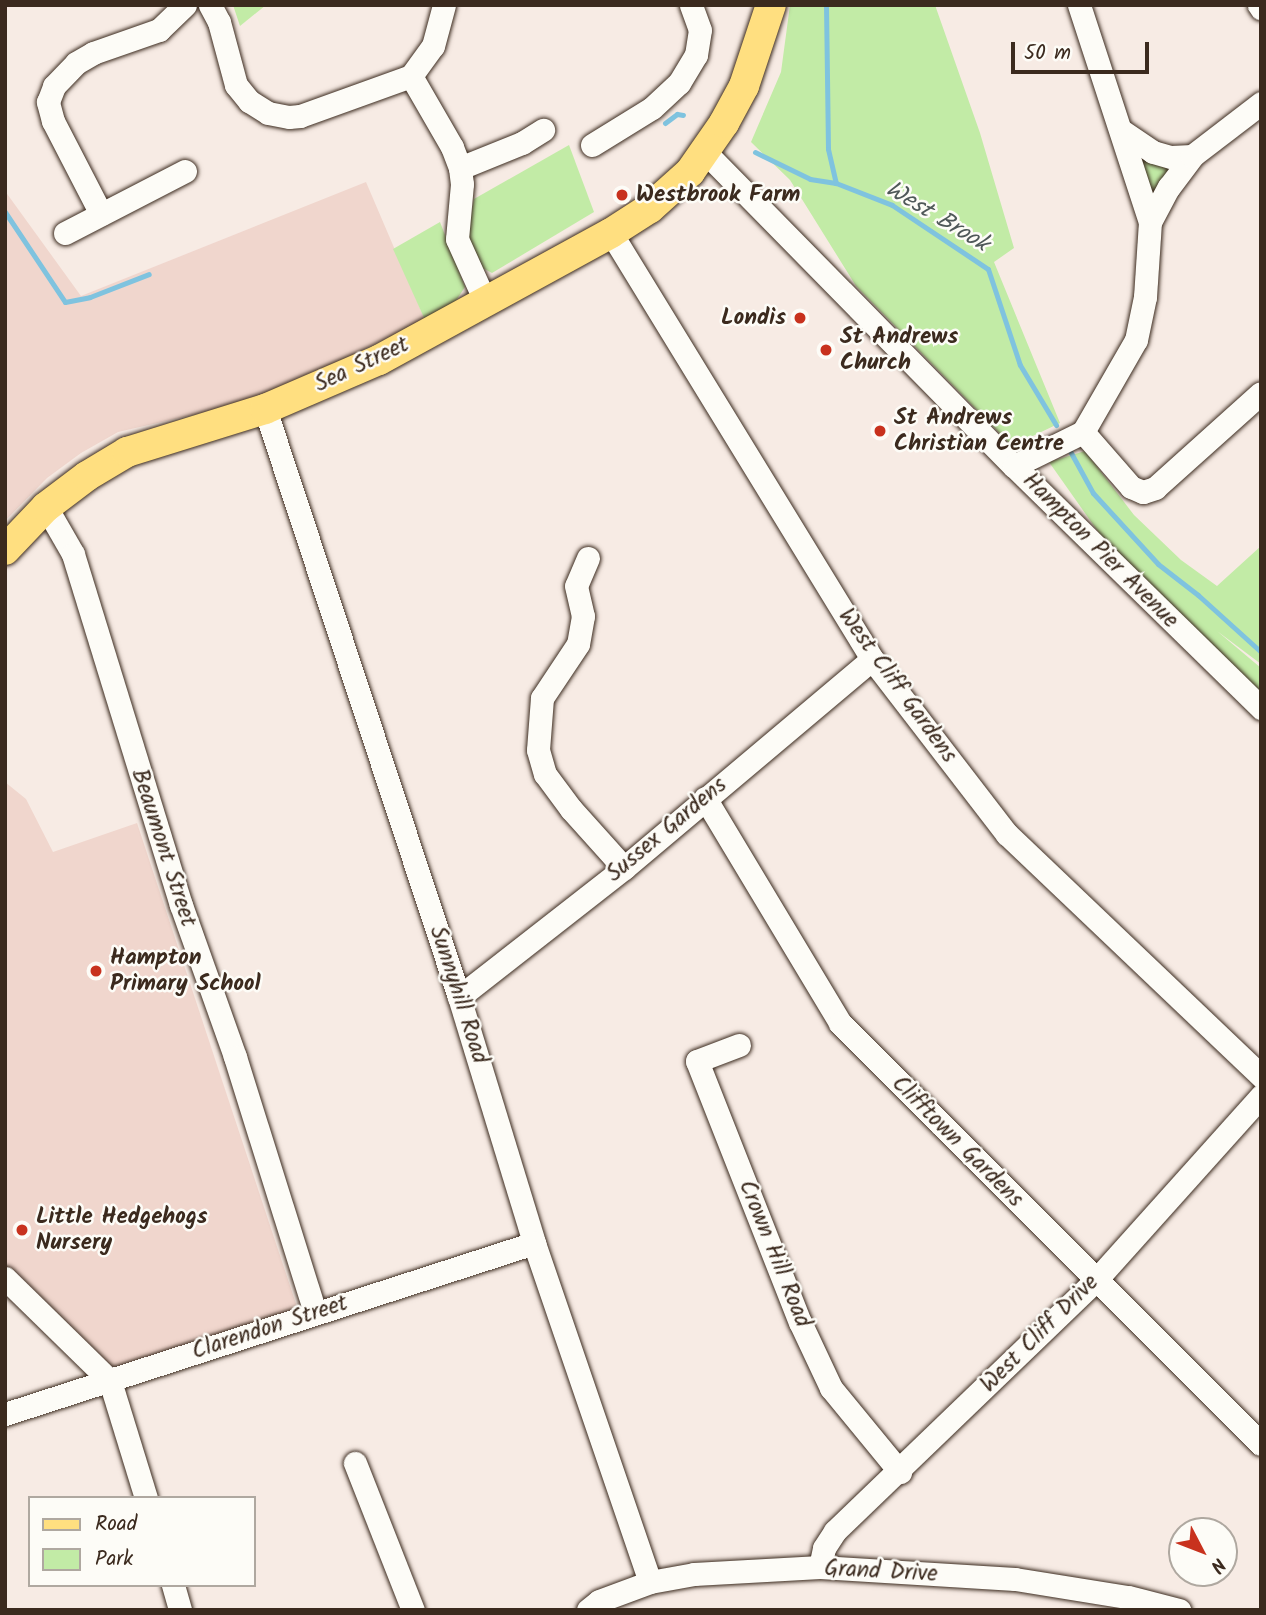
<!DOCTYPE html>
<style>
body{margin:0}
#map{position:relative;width:1266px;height:1615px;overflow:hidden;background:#f7ebe4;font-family:Kalam,sans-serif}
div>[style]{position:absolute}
.built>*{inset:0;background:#f0d6cd}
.green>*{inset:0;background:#c2eba6}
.stream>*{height:5px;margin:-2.5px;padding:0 2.5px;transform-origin:2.5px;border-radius:2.5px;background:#7fc3df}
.roads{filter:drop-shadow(0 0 2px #3b2a1e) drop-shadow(0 0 2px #3b2a1e)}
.minor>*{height:23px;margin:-11.5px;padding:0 11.5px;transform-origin:11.5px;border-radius:11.5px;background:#fdfcf7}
.major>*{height:30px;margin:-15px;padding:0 15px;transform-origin:15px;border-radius:15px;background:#ffdf80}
.dots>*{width:19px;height:19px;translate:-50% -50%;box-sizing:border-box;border:4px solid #fdfcf7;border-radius:50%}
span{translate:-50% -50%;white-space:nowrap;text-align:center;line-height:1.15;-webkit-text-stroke:5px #fdfcf7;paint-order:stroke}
.poi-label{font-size:23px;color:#3b2a1e;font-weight:700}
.left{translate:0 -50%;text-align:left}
.right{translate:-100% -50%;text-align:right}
.street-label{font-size:23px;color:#3b2a1e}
.water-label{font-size:24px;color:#4f5858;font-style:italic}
.frame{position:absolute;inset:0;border:7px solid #3b2a1e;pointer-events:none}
.legend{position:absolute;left:28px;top:1496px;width:228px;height:91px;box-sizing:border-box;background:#fdfcf7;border:2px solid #afa8a0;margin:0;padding:9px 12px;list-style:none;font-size:21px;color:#3b2a1e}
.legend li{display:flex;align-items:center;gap:14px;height:35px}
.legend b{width:35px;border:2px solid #afa8a0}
.north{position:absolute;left:1168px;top:1517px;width:70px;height:70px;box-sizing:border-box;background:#fdfcf7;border:2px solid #afa8a0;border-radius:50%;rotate:132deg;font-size:19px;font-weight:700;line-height:28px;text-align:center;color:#3b2a1e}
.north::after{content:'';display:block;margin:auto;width:24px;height:32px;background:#c8321e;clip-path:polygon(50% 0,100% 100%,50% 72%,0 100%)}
.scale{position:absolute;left:1011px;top:42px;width:138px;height:32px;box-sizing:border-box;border:4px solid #3b2a1e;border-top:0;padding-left:9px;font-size:21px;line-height:24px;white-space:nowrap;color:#3b2a1e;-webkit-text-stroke:5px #fdfcf7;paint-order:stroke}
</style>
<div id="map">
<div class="built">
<div style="clip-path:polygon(366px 182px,425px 320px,296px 382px,223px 408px,118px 432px,81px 453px,47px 478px,5px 521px,5px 191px,81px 296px)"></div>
<div style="clip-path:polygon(5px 782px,26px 799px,53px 852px,137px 823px,299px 1313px,113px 1371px,5px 1266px)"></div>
</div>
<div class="green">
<div style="clip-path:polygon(233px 5px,266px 5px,240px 26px)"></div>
<div style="clip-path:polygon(790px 5px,935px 5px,980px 133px,1014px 248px,994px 262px,1060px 423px,1012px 446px,856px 286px,790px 180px,751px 142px,781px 72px)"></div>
<div style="clip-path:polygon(1122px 131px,1192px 156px,1150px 222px)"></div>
<div style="clip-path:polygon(569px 145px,594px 212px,492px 273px,477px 265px,467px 236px,474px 199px)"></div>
<div style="clip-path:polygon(440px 222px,465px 287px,453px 305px,425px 320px,393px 249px)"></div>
<div style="clip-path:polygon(1085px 451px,1134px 515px,1181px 560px,1217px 586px,1261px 546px,1261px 664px,1217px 631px,1261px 668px,1261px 698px,1093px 536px,1099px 533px,1049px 462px)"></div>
</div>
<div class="stream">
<div style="left:826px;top:5px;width:144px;rotate:89.2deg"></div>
<div style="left:828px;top:149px;width:35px;rotate:77deg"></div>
<div style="left:836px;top:183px;width:60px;rotate:21.4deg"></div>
<div style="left:892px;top:205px;width:115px;rotate:33.7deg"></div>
<div style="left:988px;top:269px;width:101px;rotate:71.6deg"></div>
<div style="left:1020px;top:365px;width:70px;rotate:59deg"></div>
<div style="left:665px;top:123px;width:15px;rotate:-37deg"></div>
<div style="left:677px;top:114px;width:6px;rotate:9deg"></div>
<div style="left:755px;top:152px;width:61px;rotate:26.1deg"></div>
<div style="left:810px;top:179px;width:26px;rotate:9deg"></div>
<div style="left:5px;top:212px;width:108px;rotate:56.3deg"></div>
<div style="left:65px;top:302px;width:25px;rotate:-11deg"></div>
<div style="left:90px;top:297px;width:63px;rotate:-21.3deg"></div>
<div style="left:1070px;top:451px;width:48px;rotate:61.3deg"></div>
<div style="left:1093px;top:493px;width:96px;rotate:47.5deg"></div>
<div style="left:1158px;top:564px;width:51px;rotate:37.8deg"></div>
<div style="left:1198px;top:595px;width:85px;rotate:42.1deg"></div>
</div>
<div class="roads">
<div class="minor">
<div style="left:210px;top:5px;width:19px;rotate:62deg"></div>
<div style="left:219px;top:22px;width:65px;rotate:74.9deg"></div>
<div style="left:236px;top:85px;width:21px;rotate:51deg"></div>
<div style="left:249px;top:101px;width:22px;rotate:32deg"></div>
<div style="left:268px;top:113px;width:21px;rotate:11deg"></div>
<div style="left:289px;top:117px;width:11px;rotate:-5deg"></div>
<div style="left:300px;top:116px;width:118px;rotate:-19.8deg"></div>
<div style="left:1079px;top:5px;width:228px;rotate:71.9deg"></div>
<div style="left:1259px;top:5px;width:4px;rotate:56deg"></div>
<div style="left:411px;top:76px;width:82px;rotate:60deg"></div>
<div style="left:452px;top:147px;width:22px;rotate:69deg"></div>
<div style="left:460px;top:168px;width:16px;rotate:83deg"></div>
<div style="left:462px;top:184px;width:55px;rotate:95.2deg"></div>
<div style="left:457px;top:239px;width:68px;rotate:65.7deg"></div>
<div style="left:411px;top:76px;width:37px;rotate:-54deg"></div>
<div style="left:433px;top:46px;width:42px;rotate:-75deg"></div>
<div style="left:1122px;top:131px;width:37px;rotate:34deg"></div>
<div style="left:1153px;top:152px;width:19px;rotate:16deg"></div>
<div style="left:1171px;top:157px;width:21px;rotate:-3deg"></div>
<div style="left:592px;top:145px;width:70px;rotate:-31.7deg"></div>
<div style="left:652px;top:108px;width:37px;rotate:-43deg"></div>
<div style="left:679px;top:83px;width:33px;rotate:-59deg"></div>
<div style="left:696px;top:55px;width:25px;rotate:-81deg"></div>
<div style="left:700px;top:30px;width:27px;rotate:-110deg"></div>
<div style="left:706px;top:153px;width:439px;rotate:45.5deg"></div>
<div style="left:1014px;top:466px;width:346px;rotate:44.4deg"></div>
<div style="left:460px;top:168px;width:67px;rotate:-22deg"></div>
<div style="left:522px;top:143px;width:25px;rotate:-32deg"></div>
<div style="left:101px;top:214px;width:105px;rotate:-117.3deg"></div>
<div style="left:53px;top:121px;width:20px;rotate:-105deg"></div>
<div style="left:48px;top:102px;width:17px;rotate:-69deg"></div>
<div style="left:54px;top:86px;width:32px;rotate:-46deg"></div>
<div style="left:76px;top:63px;width:20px;rotate:-30deg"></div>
<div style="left:93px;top:53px;width:70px;rotate:-19.2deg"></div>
<div style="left:159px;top:30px;width:36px;rotate:-44deg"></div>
<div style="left:65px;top:233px;width:135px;rotate:-27.3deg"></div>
<div style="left:611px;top:233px;width:500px;rotate:58.5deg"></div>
<div style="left:872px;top:659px;width:221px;rotate:52.4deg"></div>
<div style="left:1007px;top:834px;width:351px;rotate:43.6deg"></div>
<div style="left:265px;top:409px;width:619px;rotate:71.74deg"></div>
<div style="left:459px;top:997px;width:257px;rotate:73deg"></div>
<div style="left:534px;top:1243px;width:358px;rotate:71.1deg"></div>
<div style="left:1083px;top:432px;width:106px;rotate:-60.1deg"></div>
<div style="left:1136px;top:340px;width:44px;rotate:-78.2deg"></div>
<div style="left:1145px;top:297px;width:75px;rotate:-86.2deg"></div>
<div style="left:1150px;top:222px;width:40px;rotate:-62deg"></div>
<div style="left:1169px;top:187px;width:39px;rotate:-53deg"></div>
<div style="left:1192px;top:156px;width:87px;rotate:-37.5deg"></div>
<div style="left:1083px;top:432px;width:73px;rotate:48.9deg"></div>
<div style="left:1131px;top:487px;width:13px;rotate:23deg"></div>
<div style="left:1143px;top:492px;width:13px;rotate:-18deg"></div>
<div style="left:1155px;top:488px;width:142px;rotate:-41.9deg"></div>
<div style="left:1014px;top:466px;width:77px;rotate:-26.2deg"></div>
<div style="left:46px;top:507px;width:54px;rotate:60.1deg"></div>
<div style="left:73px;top:554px;width:367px;rotate:72.9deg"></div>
<div style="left:181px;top:905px;width:161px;rotate:70.4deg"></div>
<div style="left:235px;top:1057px;width:268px;rotate:72.6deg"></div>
<div style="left:588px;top:558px;width:30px;rotate:113deg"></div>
<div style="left:576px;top:586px;width:31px;rotate:77deg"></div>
<div style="left:583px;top:616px;width:28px;rotate:100deg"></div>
<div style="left:578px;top:644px;width:65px;rotate:123.7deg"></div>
<div style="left:542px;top:698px;width:52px;rotate:94.4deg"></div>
<div style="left:538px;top:750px;width:25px;rotate:74deg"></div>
<div style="left:545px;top:774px;width:44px;rotate:53.4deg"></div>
<div style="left:571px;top:809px;width:79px;rotate:48.1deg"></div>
<div style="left:705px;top:798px;width:262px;rotate:59deg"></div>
<div style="left:840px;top:1023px;width:595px;rotate:45deg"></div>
<div style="left:459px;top:997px;width:209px;rotate:-38deg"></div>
<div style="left:624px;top:868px;width:324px;rotate:-40.1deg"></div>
<div style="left:739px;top:1045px;width:45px;rotate:159.1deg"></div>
<div style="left:697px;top:1061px;width:281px;rotate:68.5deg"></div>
<div style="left:800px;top:1322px;width:73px;rotate:64.8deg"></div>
<div style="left:831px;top:1388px;width:109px;rotate:50.6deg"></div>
<div style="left:5px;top:1278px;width:147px;rotate:44.4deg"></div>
<div style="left:110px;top:1381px;width:122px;rotate:72.9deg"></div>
<div style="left:5px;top:1414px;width:556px;rotate:-17.91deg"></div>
<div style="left:355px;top:1463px;width:158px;rotate:68.5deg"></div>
<div style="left:820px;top:1567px;width:19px;rotate:-78deg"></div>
<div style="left:824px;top:1548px;width:20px;rotate:-57deg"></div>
<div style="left:835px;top:1531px;width:361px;rotate:-43.9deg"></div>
<div style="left:1095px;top:1281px;width:249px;rotate:-48.1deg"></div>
<div style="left:173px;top:1585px;width:26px;rotate:74deg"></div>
<div style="left:588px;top:1610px;width:14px;rotate:-39deg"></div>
<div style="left:599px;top:1601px;width:54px;rotate:-20.4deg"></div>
<div style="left:650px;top:1582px;width:45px;rotate:-10.3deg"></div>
<div style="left:694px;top:1574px;width:126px;rotate:-3.2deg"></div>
<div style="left:820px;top:1567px;width:195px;rotate:3.5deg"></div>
<div style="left:1015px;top:1579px;width:114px;rotate:9.1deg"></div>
<div style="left:1128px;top:1597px;width:53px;rotate:14.3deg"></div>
</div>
<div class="major">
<div style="left:5px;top:550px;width:59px;rotate:-46.4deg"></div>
<div style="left:46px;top:507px;width:51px;rotate:-37.1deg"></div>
<div style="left:87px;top:476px;width:47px;rotate:-31deg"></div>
<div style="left:127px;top:452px;width:145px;rotate:-17.3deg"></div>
<div style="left:265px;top:409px;width:124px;rotate:-23.3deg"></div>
<div style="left:379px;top:360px;width:264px;rotate:-28.7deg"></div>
<div style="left:611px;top:233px;width:46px;rotate:-32.7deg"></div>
<div style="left:650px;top:208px;width:54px;rotate:-42deg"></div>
<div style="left:690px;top:172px;width:60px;rotate:-55.2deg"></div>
<div style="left:724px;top:123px;width:42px;rotate:-61.6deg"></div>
<div style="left:744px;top:86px;width:85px;rotate:-71.6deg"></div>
</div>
</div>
<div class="dots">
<div style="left:622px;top:195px;background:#c8321e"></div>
<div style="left:800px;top:318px;background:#c8321e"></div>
<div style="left:826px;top:350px;background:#c8321e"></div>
<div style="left:880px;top:431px;background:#c8321e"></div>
<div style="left:96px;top:971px;background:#c8321e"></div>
<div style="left:22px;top:1230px;background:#c8321e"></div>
</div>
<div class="poi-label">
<span class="left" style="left:636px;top:195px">Westbrook Farm</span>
<span class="right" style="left:786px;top:318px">Londis</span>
<span class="left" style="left:840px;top:350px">St Andrews<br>Church</span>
<span class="left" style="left:894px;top:431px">St Andrews<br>Christian Centre</span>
<span class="left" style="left:110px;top:971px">Hampton<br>Primary School</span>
<span class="left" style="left:36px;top:1230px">Little Hedgehogs<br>Nursery</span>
</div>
<div class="street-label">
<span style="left:362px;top:365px;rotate:-25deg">Sea Street</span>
<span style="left:1100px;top:551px;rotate:45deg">Hampton Pier Avenue</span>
<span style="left:897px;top:686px;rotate:54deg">West Cliff Gardens</span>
<span style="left:667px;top:830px;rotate:-40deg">Sussex Gardens</span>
<span style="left:163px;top:848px;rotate:72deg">Beaumont Street</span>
<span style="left:458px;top:995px;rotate:72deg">Sunnyhill Road</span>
<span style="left:957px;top:1142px;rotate:45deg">Clifftown Gardens</span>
<span style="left:774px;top:1254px;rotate:68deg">Crown Hill Road</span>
<span style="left:270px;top:1328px;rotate:-18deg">Clarendon Street</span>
<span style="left:1040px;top:1334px;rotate:-45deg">West Cliff Drive</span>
<span style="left:881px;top:1572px;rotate:3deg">Grand Drive</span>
</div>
<div class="water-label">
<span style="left:937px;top:217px;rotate:31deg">West Brook</span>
</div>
<div class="frame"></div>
<ul class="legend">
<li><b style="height:9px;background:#ffdf80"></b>Road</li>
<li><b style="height:19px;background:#c2eba6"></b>Park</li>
</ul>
<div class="north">N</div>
<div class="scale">50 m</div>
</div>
